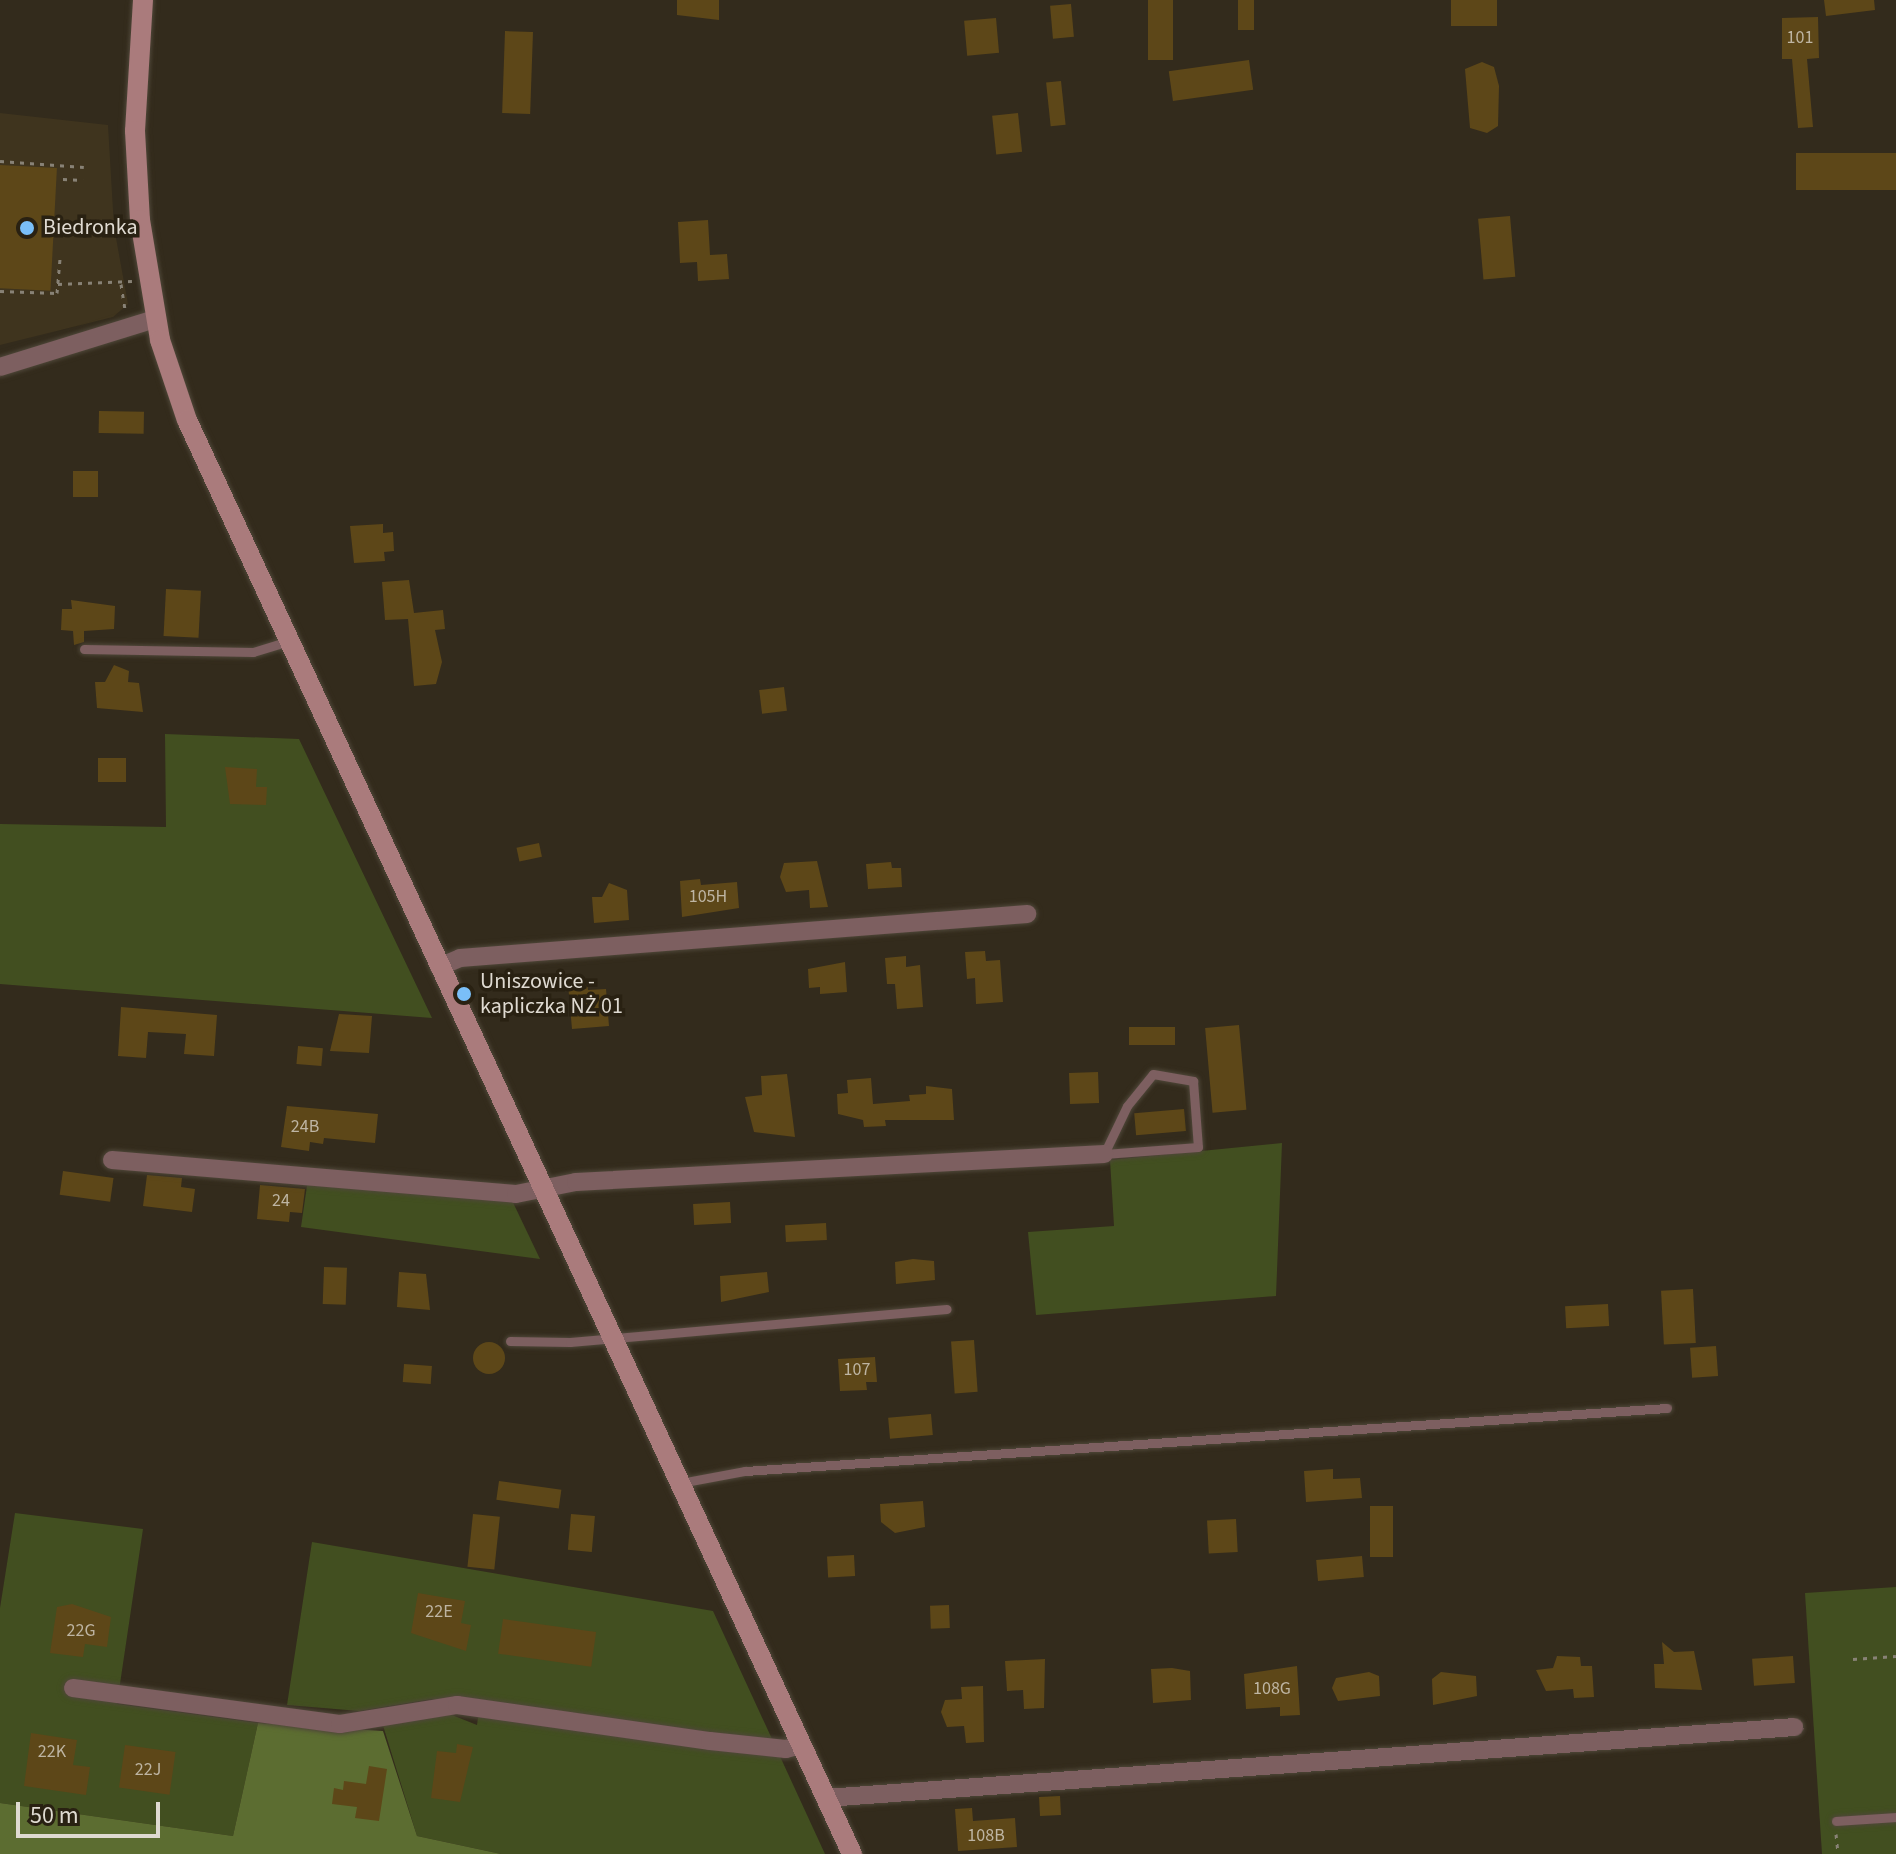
<!DOCTYPE html>
<meta charset="utf-8">
<style>
body{margin:0}
#map{position:relative;width:1896px;height:1854px;overflow:hidden;background:#332b1c;font-family:"Source Sans 3",sans-serif}
div>[style]{position:absolute}
.built>*{inset:0;background:#3f341e}
.green>*{inset:0;background:#424f20}
.forest>*{inset:0;background:#5c6d31}
.building>*{inset:0;background:#5d4718;transform-origin:0 0}
.round{border-radius:50%}
.path>*{height:3px;margin-top:-1.5px;transform-origin:0;background:repeating-linear-gradient(90deg,#888276 0 4px,transparent 0 10px)}
.roads{filter:drop-shadow(0 0 2px #4f4739) drop-shadow(0 0 2px #4f4739)}
.lane>*{height:9px;margin:-4.5px;padding:0 4.5px;transform-origin:4.5px;border-radius:4.5px;background:#7d5f60}
.street>*{height:18px;margin:-9px;padding:0 9px;transform-origin:9px;border-radius:9px;background:#7d5f60}
.secondary>*{height:20px;margin:-10px;padding:0 10px;transform-origin:10px;border-radius:10px;background:#aa7b7c}
.dots>*{width:22px;height:22px;translate:-50% -50%;box-sizing:border-box;border:4px solid #292112;border-radius:50%}
span{translate:-50% -50%;white-space:nowrap;text-align:center;line-height:1.15;-webkit-text-stroke:7px #292112;paint-order:stroke}
.number-label{font-size:18px;color:#beb5a3}
.number-label span{-webkit-text-stroke-width:0}
.poi-label{font-size:22px;color:#dfdad1}
.left{translate:0 -50%;text-align:left}
.scale{position:absolute;left:16px;top:1802px;width:144px;height:36px;box-sizing:border-box;border:4px solid #dfdad1;border-top:0;padding-left:10px;font-size:24px;line-height:28px;white-space:nowrap;color:#dfdad1;-webkit-text-stroke:6px #292112;paint-order:stroke}
</style>
<div id="map">
<div class="built">
<div style="clip-path:polygon(0 113px,108px 125px,114px 227px,128px 304px,113px 317px,0 345px)"></div>
</div>
<div class="green">
<div style="clip-path:polygon(165px 734px,299px 739px,432px 1018px,0 984px,0 824px,166px 827px)"></div>
<div style="clip-path:polygon(1282px 1143px,1276px 1296px,1036px 1315px,1028px 1232px,1114px 1226px,1110px 1160px)"></div>
<div style="clip-path:polygon(309px 1172px,508px 1192px,540px 1259px,301px 1227px)"></div>
<div style="clip-path:polygon(15px 1513px,143px 1529px,117px 1704px,258px 1723px,233px 1836px,0 1803px,0 1608px)"></div>
<div style="clip-path:polygon(312px 1542px,713px 1611px,825px 1854px,501px 1854px,417px 1836px,381px 1719px,432px 1707px,477px 1725px,480px 1703px,432px 1699px,359px 1711px,287px 1705px)"></div>
<div style="clip-path:polygon(1896px 1587px,1896px 1854px,1822px 1854px,1805px 1593px)"></div>
</div>
<div class="forest">
<div style="clip-path:polygon(258px 1723px,383px 1731px,417px 1836px,501px 1854px,0 1854px,0 1803px,233px 1836px)"></div>
</div>
<div class="building">
<div style="clip-path:polygon(677px 0,719px 0,719px 20px,677px 15px)"></div>
<div style="left:1148px;top:0;width:25px;height:60px"></div>
<div style="left:1238px;top:0;width:16px;height:30px"></div>
<div style="left:1451px;top:0;width:46px;height:26px"></div>
<div style="clip-path:polygon(1824px 0,1874px 0,1875px 10px,1826px 16px)"></div>
<div style="left:1071px;top:4px;width:33px;height:21px;rotate:85deg"></div>
<div style="clip-path:polygon(1818px 17px,1819px 58px,1807px 59px,1813px 127px,1798px 128px,1792px 59px,1782px 59px,1782px 18px)"></div>
<div style="left:996px;top:18px;width:35px;height:32px;rotate:85deg"></div>
<div style="left:533px;top:32px;width:82px;height:28px;rotate:92deg"></div>
<div style="left:1249px;top:60px;width:30px;height:81px;rotate:82deg"></div>
<div style="clip-path:polygon(1482px 62px,1494px 67px,1499px 86px,1498px 126px,1487px 133px,1470px 128px,1465px 69px)"></div>
<div style="left:1061px;top:81px;width:44px;height:15px;rotate:84deg"></div>
<div style="left:1018px;top:113px;width:39px;height:26px;rotate:84deg"></div>
<div style="left:1896px;top:153px;width:37px;height:100px;rotate:90deg"></div>
<div style="left:0;top:165px;width:57px;height:123px;rotate:3deg"></div>
<div style="left:1510px;top:216px;width:61px;height:32px;rotate:85deg"></div>
<div style="clip-path:polygon(708px 220px,710px 255px,727px 254px,729px 279px,698px 281px,697px 262px,680px 263px,678px 222px)"></div>
<div style="left:99px;top:411px;width:45px;height:22px;rotate:1deg"></div>
<div style="left:73px;top:471px;width:25px;height:26px"></div>
<div style="clip-path:polygon(383px 524px,383px 533px,393px 532px,394px 551px,384px 552px,385px 561px,354px 563px,350px 526px)"></div>
<div style="clip-path:polygon(409px 580px,414px 613px,443px 610px,445px 629px,435px 630px,442px 662px,436px 684px,414px 686px,408px 619px,385px 620px,382px 582px)"></div>
<div style="left:166px;top:589px;width:35px;height:47px;rotate:3deg"></div>
<div style="clip-path:polygon(71px 600px,115px 606px,114px 629px,84px 631px,84px 642px,74px 645px,73px 631px,61px 630px,62px 609px,72px 609px)"></div>
<div style="clip-path:polygon(114px 665px,129px 671px,128px 682px,139px 683px,143px 712px,97px 708px,95px 682px,105px 682px)"></div>
<div style="left:784px;top:687px;width:24px;height:25px;rotate:83deg"></div>
<div style="left:98px;top:758px;width:28px;height:24px"></div>
<div style="clip-path:polygon(225px 767px,257px 769px,256px 787px,267px 787px,266px 805px,230px 804px)"></div>
<div style="left:539px;top:843px;width:14px;height:23px;rotate:78deg"></div>
<div style="clip-path:polygon(817px 861px,828px 907px,810px 908px,809px 890px,786px 892px,780px 877px,784px 863px)"></div>
<div style="clip-path:polygon(891px 862px,892px 868px,901px 868px,902px 887px,868px 889px,866px 864px)"></div>
<div style="clip-path:polygon(700px 879px,701px 885px,737px 882px,739px 908px,682px 917px,680px 881px)"></div>
<div style="clip-path:polygon(609px 883px,627px 890px,629px 920px,594px 923px,592px 897px,602px 897px)"></div>
<div style="clip-path:polygon(985px 951px,986px 961px,1000px 960px,1003px 1002px,976px 1004px,975px 978px,967px 979px,965px 952px)"></div>
<div style="clip-path:polygon(906px 956px,906px 967px,920px 965px,923px 1007px,897px 1009px,895px 984px,887px 984px,885px 958px)"></div>
<div style="clip-path:polygon(845px 962px,847px 992px,820px 994px,820px 987px,809px 988px,808px 969px)"></div>
<div style="clip-path:polygon(587px 983px,588px 990px,606px 989px,609px 1026px,572px 1029px,568px 984px)"></div>
<div style="clip-path:polygon(121px 1007px,217px 1015px,214px 1056px,184px 1054px,186px 1034px,148px 1032px,146px 1058px,118px 1056px)"></div>
<div style="clip-path:polygon(339px 1014px,372px 1016px,369px 1053px,330px 1051px)"></div>
<div style="left:1239px;top:1025px;width:85px;height:34px;rotate:85deg"></div>
<div style="left:1175px;top:1027px;width:18px;height:46px;rotate:90deg"></div>
<div style="left:298px;top:1046px;width:25px;height:18px;rotate:5deg"></div>
<div style="left:1098px;top:1072px;width:31px;height:29px;rotate:88deg"></div>
<div style="clip-path:polygon(787px 1074px,795px 1137px,754px 1132px,745px 1097px,762px 1095px,761px 1076px)"></div>
<div style="clip-path:polygon(871px 1078px,873px 1104px,910px 1101px,909px 1095px,926px 1094px,926px 1086px,952px 1089px,954px 1120px,885px 1120px,886px 1126px,864px 1127px,863px 1120px,838px 1114px,837px 1094px,848px 1093px,847px 1080px)"></div>
<div style="clip-path:polygon(287px 1106px,378px 1114px,375px 1143px,324px 1138px,323px 1144px,310px 1142px,309px 1151px,281px 1147px)"></div>
<div style="left:1184px;top:1109px;width:22px;height:50px;rotate:85deg"></div>
<div style="left:63px;top:1171px;width:51px;height:24px;rotate:8deg"></div>
<div style="clip-path:polygon(147px 1175px,182px 1178px,181px 1187px,195px 1189px,192px 1212px,143px 1206px)"></div>
<div style="clip-path:polygon(260px 1185px,305px 1189px,302px 1213px,290px 1212px,289px 1222px,257px 1219px)"></div>
<div style="left:730px;top:1202px;width:21px;height:37px;rotate:87deg"></div>
<div style="left:826px;top:1223px;width:17px;height:41px;rotate:87deg"></div>
<div style="clip-path:polygon(913px 1259px,934px 1261px,935px 1280px,896px 1284px,895px 1262px)"></div>
<div style="left:324px;top:1267px;width:23px;height:37px;rotate:2deg"></div>
<div style="clip-path:polygon(399px 1272px,426px 1274px,430px 1310px,397px 1307px)"></div>
<div style="clip-path:polygon(767px 1272px,769px 1292px,721px 1302px,720px 1276px)"></div>
<div style="left:1693px;top:1289px;width:54px;height:32px;rotate:87deg"></div>
<div style="left:1608px;top:1304px;width:22px;height:43px;rotate:87deg"></div>
<div style="left:974px;top:1340px;width:52px;height:23px;rotate:86deg"></div>
<div class="round" style="left:473px;top:1342px;width:32px;height:32px"></div>
<div style="left:1716px;top:1346px;width:30px;height:26px;rotate:86deg"></div>
<div style="clip-path:polygon(875px 1357px,877px 1382px,866px 1382px,867px 1390px,840px 1391px,838px 1359px)"></div>
<div style="left:404px;top:1364px;width:28px;height:18px;rotate:4deg"></div>
<div style="left:931px;top:1414px;width:21px;height:43px;rotate:85deg"></div>
<div style="clip-path:polygon(1333px 1469px,1333px 1479px,1360px 1478px,1362px 1498px,1306px 1502px,1304px 1471px)"></div>
<div style="left:499px;top:1481px;width:63px;height:19px;rotate:8deg"></div>
<div style="clip-path:polygon(923px 1501px,925px 1527px,895px 1533px,881px 1522px,880px 1504px)"></div>
<div style="left:1370px;top:1506px;width:23px;height:51px"></div>
<div style="left:473px;top:1514px;width:27px;height:53px;rotate:6deg"></div>
<div style="left:571px;top:1514px;width:24px;height:36px;rotate:5deg"></div>
<div style="left:1236px;top:1519px;width:33px;height:29px;rotate:87deg"></div>
<div style="left:854px;top:1555px;width:21px;height:27px;rotate:87deg"></div>
<div style="left:1362px;top:1556px;width:21px;height:46px;rotate:85deg"></div>
<div style="clip-path:polygon(418px 1593px,465px 1601px,461px 1623px,471px 1625px,466px 1651px,411px 1633px)"></div>
<div style="clip-path:polygon(72px 1604px,111px 1617px,107px 1647px,85px 1644px,83px 1657px,50px 1653px,57px 1607px)"></div>
<div style="left:949px;top:1605px;width:23px;height:19px;rotate:88deg"></div>
<div style="left:503px;top:1619px;width:94px;height:35px;rotate:8deg"></div>
<div style="clip-path:polygon(1662px 1642px,1674px 1652px,1694px 1651px,1702px 1690px,1655px 1688px,1654px 1664px,1664px 1664px)"></div>
<div style="clip-path:polygon(1557px 1656px,1580px 1657px,1581px 1666px,1592px 1666px,1594px 1697px,1574px 1698px,1573px 1689px,1546px 1691px,1536px 1670px,1553px 1668px)"></div>
<div style="left:1793px;top:1656px;width:27px;height:41px;rotate:86deg"></div>
<div style="clip-path:polygon(1045px 1659px,1044px 1708px,1024px 1709px,1023px 1690px,1007px 1691px,1005px 1661px)"></div>
<div style="clip-path:polygon(1297px 1666px,1300px 1715px,1280px 1716px,1280px 1707px,1246px 1709px,1244px 1674px)"></div>
<div style="clip-path:polygon(1172px 1668px,1190px 1671px,1191px 1700px,1153px 1703px,1151px 1669px)"></div>
<div style="clip-path:polygon(1369px 1672px,1379px 1676px,1380px 1696px,1338px 1701px,1332px 1688px,1336px 1678px)"></div>
<div style="clip-path:polygon(1441px 1672px,1476px 1676px,1477px 1696px,1433px 1705px,1432px 1679px)"></div>
<div style="clip-path:polygon(983px 1686px,984px 1742px,966px 1743px,964px 1726px,947px 1727px,941px 1712px,945px 1700px,962px 1699px,961px 1687px)"></div>
<div style="clip-path:polygon(31px 1733px,77px 1740px,73px 1765px,90px 1767px,86px 1795px,24px 1786px)"></div>
<div style="clip-path:polygon(457px 1744px,473px 1747px,460px 1802px,431px 1798px,437px 1751px,456px 1753px)"></div>
<div style="left:125px;top:1745px;width:51px;height:43px;rotate:8deg"></div>
<div style="clip-path:polygon(369px 1766px,387px 1769px,379px 1821px,355px 1818px,357px 1807px,332px 1804px,334px 1788px,343px 1790px,344px 1781px,366px 1784px)"></div>
<div style="left:1060px;top:1796px;width:19px;height:21px;rotate:87deg"></div>
<div style="clip-path:polygon(972px 1808px,973px 1821px,1015px 1818px,1017px 1847px,958px 1851px,955px 1809px)"></div>
</div>
<div class="path">
<div style="left:0;top:161px;width:84px;rotate:4.1deg"></div>
<div style="left:63px;top:179px;width:20px;rotate:3deg"></div>
<div style="left:58px;top:284px;width:74px;rotate:-2.3deg"></div>
<div style="left:121px;top:284px;width:24px;rotate:81deg"></div>
<div style="left:0;top:291px;width:57px;rotate:2deg"></div>
<div style="left:57px;top:293px;width:36px;rotate:-85deg"></div>
<div style="left:1853px;top:1659px;width:43px;rotate:-4deg"></div>
<div style="left:1836px;top:1834px;width:20px;rotate:84deg"></div>
</div>
<div class="roads">
<div class="lane">
<div style="left:84px;top:649px;width:169px;rotate:1deg"></div>
<div style="left:253px;top:652px;width:38px;rotate:-17deg"></div>
<div style="left:1153px;top:1074px;width:41px;rotate:9.9deg"></div>
<div style="left:1193px;top:1081px;width:66px;rotate:85.7deg"></div>
<div style="left:1198px;top:1147px;width:94px;rotate:175.7deg"></div>
<div style="left:1104px;top:1154px;width:53px;rotate:-64.4deg"></div>
<div style="left:1127px;top:1106px;width:41px;rotate:-50.9deg"></div>
<div style="left:510px;top:1341px;width:60px;rotate:1deg"></div>
<div style="left:570px;top:1342px;width:378px;rotate:-5deg"></div>
<div style="left:680px;top:1483px;width:66px;rotate:-10.5deg"></div>
<div style="left:745px;top:1471px;width:924px;rotate:-3.91deg"></div>
<div style="left:1836px;top:1821px;width:60px;rotate:-3.8deg"></div>
</div>
<div class="street">
<div style="left:0;top:367px;width:162px;rotate:-17.2deg"></div>
<div style="left:439px;top:967px;width:23px;rotate:-23deg"></div>
<div style="left:460px;top:958px;width:569px;rotate:-4.44deg"></div>
<div style="left:112px;top:1160px;width:405px;rotate:4.8deg"></div>
<div style="left:516px;top:1194px;width:61px;rotate:-11.3deg"></div>
<div style="left:576px;top:1182px;width:529px;rotate:-3.04deg"></div>
<div style="left:73px;top:1688px;width:269px;rotate:7.7deg"></div>
<div style="left:340px;top:1724px;width:119px;rotate:-9.2deg"></div>
<div style="left:457px;top:1705px;width:256px;rotate:8.1deg"></div>
<div style="left:710px;top:1741px;width:76px;rotate:6deg"></div>
<div style="left:786px;top:1749px;width:16px;rotate:-15deg"></div>
<div style="left:826px;top:1798px;width:971px;rotate:-4.19deg"></div>
</div>
<div class="secondary">
<div style="left:143px;top:0;width:131px;rotate:93.5deg"></div>
<div style="left:135px;top:131px;width:89px;rotate:86.8deg"></div>
<div style="left:140px;top:220px;width:122px;rotate:80.5deg"></div>
<div style="left:160px;top:340px;width:84px;rotate:71.4deg"></div>
<div style="left:187px;top:420px;width:1581px;rotate:65.12deg"></div>
</div>
</div>
<div class="dots">
<div style="left:27px;top:228px;background:#7abff8"></div>
<div style="left:464px;top:994px;background:#7abff8"></div>
</div>
<div class="number-label">
<span style="left:1800px;top:38px">101</span>
<span style="left:708px;top:897px">105H</span>
<span style="left:305px;top:1127px">24B</span>
<span style="left:281px;top:1201px">24</span>
<span style="left:857px;top:1370px">107</span>
<span style="left:439px;top:1612px">22E</span>
<span style="left:81px;top:1631px">22G</span>
<span style="left:1272px;top:1689px">108G</span>
<span style="left:52px;top:1752px">22K</span>
<span style="left:148px;top:1770px">22J</span>
<span style="left:986px;top:1836px">108B</span>
</div>
<div class="poi-label">
<span class="left" style="left:43px;top:228px">Biedronka</span>
<span class="left" style="left:480px;top:994px">Uniszowice -<br>kapliczka NŻ 01</span>
</div>
<div class="scale">50 m</div>
</div>
